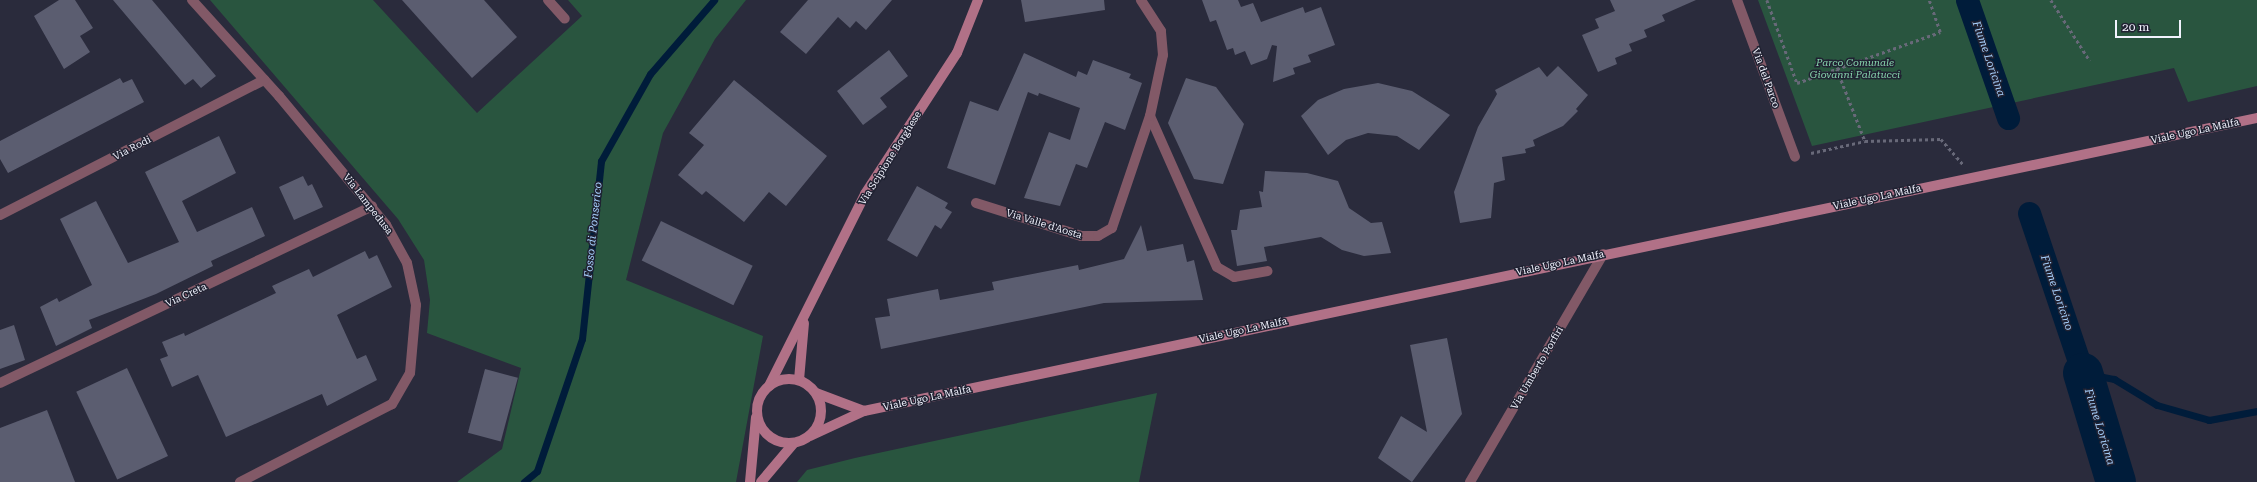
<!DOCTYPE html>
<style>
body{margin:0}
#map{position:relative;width:2257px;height:482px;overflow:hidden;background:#2a2b3c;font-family:"Roboto Serif",serif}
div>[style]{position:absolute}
.green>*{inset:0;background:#29553f}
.stream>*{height:7px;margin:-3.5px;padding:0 3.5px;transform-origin:3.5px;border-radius:3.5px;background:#001c3a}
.canal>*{height:23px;margin:-11.5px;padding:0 11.5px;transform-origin:11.5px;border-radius:11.5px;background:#001c3a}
.river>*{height:40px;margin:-20px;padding:0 20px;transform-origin:20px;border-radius:20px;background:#001c3a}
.building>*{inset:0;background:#5b5d70;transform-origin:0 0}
.path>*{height:2.5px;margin-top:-1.25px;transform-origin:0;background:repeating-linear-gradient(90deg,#686979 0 3px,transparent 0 6px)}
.street>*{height:10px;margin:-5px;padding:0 5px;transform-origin:5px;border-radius:5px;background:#825967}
.secondary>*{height:10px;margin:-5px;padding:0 5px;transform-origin:5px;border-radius:5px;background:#b17187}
.secondary>.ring{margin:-5px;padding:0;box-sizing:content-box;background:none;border:10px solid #b17187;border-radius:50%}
span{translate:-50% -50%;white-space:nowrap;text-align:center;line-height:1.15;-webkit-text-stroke:3px #202232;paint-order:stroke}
.park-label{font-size:10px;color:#88d6ae;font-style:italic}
.street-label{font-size:10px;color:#f1f2fd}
.water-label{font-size:11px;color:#a5cefb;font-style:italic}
.scale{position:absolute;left:2115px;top:20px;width:66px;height:18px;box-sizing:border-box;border:2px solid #f1f2fd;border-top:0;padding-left:5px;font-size:12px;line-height:14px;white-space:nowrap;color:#f1f2fd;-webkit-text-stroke:3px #202232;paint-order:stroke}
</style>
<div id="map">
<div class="green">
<div style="clip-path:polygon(210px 0,373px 0,477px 113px,582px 16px,568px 0,746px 0,715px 39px,663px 133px,626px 280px,763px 336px,736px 482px,457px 482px,502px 449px,521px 368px,427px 333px,430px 300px,424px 260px,398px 219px)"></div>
<div style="clip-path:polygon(1758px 0,2257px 0,2257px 86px,2188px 102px,2174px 68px,1812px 146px)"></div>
<div style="clip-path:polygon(1157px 393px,1139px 482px,797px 482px,807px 470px,855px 458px)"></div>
</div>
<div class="stream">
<div style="left:2083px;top:373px;width:32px;rotate:11deg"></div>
<div style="left:2114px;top:379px;width:50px;rotate:31.2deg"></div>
<div style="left:2157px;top:405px;width:54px;rotate:16.1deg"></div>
<div style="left:2209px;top:420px;width:49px;rotate:-10.6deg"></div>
<div style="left:524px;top:482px;width:17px;rotate:-40deg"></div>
<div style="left:537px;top:471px;width:139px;rotate:-71.2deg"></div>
<div style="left:582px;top:339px;width:179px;rotate:-83.9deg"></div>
<div style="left:601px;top:161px;width:100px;rotate:-60.6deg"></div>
<div style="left:650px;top:74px;width:98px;rotate:-49.1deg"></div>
</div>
<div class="canal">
<div style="left:1967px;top:0;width:125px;rotate:70.8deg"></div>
<div style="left:2029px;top:213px;width:169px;rotate:71.4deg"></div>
</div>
<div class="river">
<div style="left:2083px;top:373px;width:114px;rotate:73.2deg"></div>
</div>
<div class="building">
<div style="clip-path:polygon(59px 0,75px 0,93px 28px,80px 36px,90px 52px,64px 69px,34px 16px)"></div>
<div style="clip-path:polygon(113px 0,152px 0,216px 76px,201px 88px,193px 79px,185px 85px)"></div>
<div style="clip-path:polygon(402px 0,484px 0,517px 37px,472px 78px)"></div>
<div style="clip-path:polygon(808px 0,892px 0,866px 30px,856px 21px,850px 28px,838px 17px,806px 54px,780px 32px)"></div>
<div style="clip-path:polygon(1021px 0,1104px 0,1105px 10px,1025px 22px)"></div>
<div style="clip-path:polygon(1202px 0,1238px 0,1241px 7px,1253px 3px,1261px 22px,1303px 7px,1305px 13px,1321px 7px,1335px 45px,1308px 55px,1311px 62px,1293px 68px,1295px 74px,1273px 82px,1277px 46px,1272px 45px,1267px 59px,1251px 65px,1245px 51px,1235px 55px,1233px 48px,1227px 50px,1216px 20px,1210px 22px)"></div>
<div style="clip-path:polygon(1610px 0,1696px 0,1662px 15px,1665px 21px,1644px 30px,1647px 37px,1629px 44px,1632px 51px,1615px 58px,1617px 64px,1598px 72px,1582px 35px,1599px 28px,1595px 19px,1615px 11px)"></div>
<div style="clip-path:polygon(889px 50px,908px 76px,880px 98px,887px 107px,863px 125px,837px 91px)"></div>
<div style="clip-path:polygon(1024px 53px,1076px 77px,1078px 71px,1087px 75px,1093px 60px,1131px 74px,1129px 78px,1142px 83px,1125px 130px,1105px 122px,1087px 168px,1076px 164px,1060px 206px,1024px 198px,1049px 132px,1070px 140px,1080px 108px,1039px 93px,1038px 96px,1028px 92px,995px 185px,947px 168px,970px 101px,998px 111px)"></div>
<div style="clip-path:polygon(1558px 66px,1588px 95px,1576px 109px,1578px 111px,1563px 126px,1533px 140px,1535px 146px,1525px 149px,1526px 153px,1502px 157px,1505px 180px,1494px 183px,1491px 218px,1460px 223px,1454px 192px,1478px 127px,1497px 94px,1495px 90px,1539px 67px,1547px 77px)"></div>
<div style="clip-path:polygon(120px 78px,123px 83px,132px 79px,144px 102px,8px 173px,0 159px,0 141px)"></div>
<div style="clip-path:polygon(1186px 78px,1216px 87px,1244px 124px,1223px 184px,1194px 179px,1168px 123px)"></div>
<div style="clip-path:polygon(734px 80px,827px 156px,786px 206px,769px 192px,744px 222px,706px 191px,702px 195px,678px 175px,704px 145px,689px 133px)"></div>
<div style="clip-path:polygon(1378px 83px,1412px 91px,1450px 115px,1419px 150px,1397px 136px,1368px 133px,1346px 140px,1328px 155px,1301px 116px,1318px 100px,1344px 89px)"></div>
<div style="clip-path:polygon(219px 136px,236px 173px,182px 201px,197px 232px,252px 207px,265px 236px,211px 261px,213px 266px,156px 294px,89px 320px,92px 328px,56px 346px,40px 307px,57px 298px,59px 302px,92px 285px,60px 219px,96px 201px,128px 263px,179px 242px,145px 172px)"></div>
<div style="clip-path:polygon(1265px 171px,1307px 173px,1338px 181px,1349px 208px,1371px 223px,1382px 222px,1391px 253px,1364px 256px,1342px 250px,1321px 237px,1264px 247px,1267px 261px,1237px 266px,1231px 230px,1237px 230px,1240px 210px,1262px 207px,1259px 191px,1263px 192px)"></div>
<div style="clip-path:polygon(303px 176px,308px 186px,312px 184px,323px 207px,294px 220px,279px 187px)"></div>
<div style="clip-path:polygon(917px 186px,948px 203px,945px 208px,952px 212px,941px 229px,935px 225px,917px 257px,887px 240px)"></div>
<div style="left:661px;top:221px;width:102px;height:44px;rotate:26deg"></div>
<div style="clip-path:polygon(1141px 225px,1147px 251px,1183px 244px,1187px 262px,1194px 260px,1203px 300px,1104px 303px,881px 349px,875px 318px,890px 316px,887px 299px,938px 289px,940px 300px,994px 290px,992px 282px,1078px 265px,1079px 270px,1124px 259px)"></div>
<div style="clip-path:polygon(365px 251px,369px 259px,377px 255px,392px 287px,337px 315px,357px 359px,366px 355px,377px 380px,327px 406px,322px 394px,226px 437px,198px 375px,172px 387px,160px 359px,168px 356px,162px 342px,184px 333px,185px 336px,276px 293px,272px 286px,309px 269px,313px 277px)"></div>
<div style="clip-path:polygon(14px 325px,25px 360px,0 369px,0 330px)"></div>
<div style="clip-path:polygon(1447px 338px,1462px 414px,1412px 482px,1378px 458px,1401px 416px,1427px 432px,1410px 345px)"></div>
<div style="left:127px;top:368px;width:97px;height:56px;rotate:65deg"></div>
<div style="left:485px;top:369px;width:34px;height:66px;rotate:15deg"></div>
<div style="clip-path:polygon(47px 410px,75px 482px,0 482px,0 428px)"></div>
</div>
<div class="path">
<div style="left:1767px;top:0;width:88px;rotate:70.1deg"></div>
<div style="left:1797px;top:83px;width:152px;rotate:-19.6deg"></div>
<div style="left:1940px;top:32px;width:34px;rotate:-109deg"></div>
<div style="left:2051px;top:0;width:72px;rotate:57.4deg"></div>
<div style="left:1837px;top:69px;width:77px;rotate:68.7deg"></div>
<div style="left:1811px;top:153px;width:55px;rotate:-12.5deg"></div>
<div style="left:1865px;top:141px;width:76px;rotate:-1.5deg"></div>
<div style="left:1941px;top:139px;width:33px;rotate:49deg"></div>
</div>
<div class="street">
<div style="left:192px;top:0;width:130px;rotate:47.8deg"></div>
<div style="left:279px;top:96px;width:168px;rotate:50.3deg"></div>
<div style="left:386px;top:225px;width:43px;rotate:61.1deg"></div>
<div style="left:407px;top:263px;width:43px;rotate:77.9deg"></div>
<div style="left:416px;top:305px;width:68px;rotate:95deg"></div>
<div style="left:410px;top:373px;width:36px;rotate:120deg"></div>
<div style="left:392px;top:404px;width:171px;rotate:152.8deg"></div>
<div style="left:548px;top:0;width:25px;rotate:48deg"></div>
<div style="left:1737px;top:0;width:167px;rotate:69.7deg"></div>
<div style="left:1150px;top:116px;width:165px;rotate:66.1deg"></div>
<div style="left:1217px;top:267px;width:20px;rotate:30deg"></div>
<div style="left:1234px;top:277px;width:34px;rotate:-10deg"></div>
<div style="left:976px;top:203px;width:110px;rotate:17.4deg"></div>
<div style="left:1081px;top:236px;width:17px"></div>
<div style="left:1098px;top:236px;width:16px;rotate:-30deg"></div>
<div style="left:1112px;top:228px;width:118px;rotate:-71.3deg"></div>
<div style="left:1150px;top:116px;width:62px;rotate:-78deg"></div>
<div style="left:1163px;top:55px;width:24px;rotate:-95deg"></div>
<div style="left:1161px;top:31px;width:37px;rotate:-123deg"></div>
<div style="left:0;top:215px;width:297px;rotate:-27.1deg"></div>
<div style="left:0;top:383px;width:412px;rotate:-25.4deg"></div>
<div style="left:1470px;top:482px;width:264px;rotate:-59.7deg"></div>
</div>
<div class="secondary">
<div class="ring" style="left:757px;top:379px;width:54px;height:54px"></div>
<div style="left:799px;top:380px;width:57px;rotate:-85deg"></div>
<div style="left:769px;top:386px;width:215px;rotate:-63.4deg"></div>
<div style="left:865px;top:194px;width:168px;rotate:-56.9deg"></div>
<div style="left:957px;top:53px;width:57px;rotate:-68.4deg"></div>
<div style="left:816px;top:393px;width:51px;rotate:20.6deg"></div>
<div style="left:810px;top:436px;width:60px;rotate:-24.8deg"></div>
<div style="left:864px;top:411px;width:1423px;rotate:-11.88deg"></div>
<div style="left:750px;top:482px;width:65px;rotate:-84.7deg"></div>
<div style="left:761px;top:482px;width:51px;rotate:-49.8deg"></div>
</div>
<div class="park-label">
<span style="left:1855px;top:68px">Parco Comunale<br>Giovanni Palatucci</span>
</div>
<div class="street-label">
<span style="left:1766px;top:78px;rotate:70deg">Via del Parco</span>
<span style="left:2195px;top:131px;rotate:-12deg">Viale Ugo La Malfa</span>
<span style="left:132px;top:148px;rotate:-27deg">Via Rodi</span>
<span style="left:890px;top:158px;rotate:-58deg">Via Scipione Borghese</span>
<span style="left:1877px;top:197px;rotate:-12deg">Viale Ugo La Malfa</span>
<span style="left:368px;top:204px;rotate:52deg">Via Lampedusa</span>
<span style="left:1044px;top:224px;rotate:17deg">Via Valle d'Aosta</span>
<span style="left:1560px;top:263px;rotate:-12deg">Viale Ugo La Malfa</span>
<span style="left:186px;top:295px;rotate:-25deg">Via Creta</span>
<span style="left:1243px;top:330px;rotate:-12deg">Viale Ugo La Malfa</span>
<span style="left:1537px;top:368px;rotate:-60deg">Via Umberto Porfiri</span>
<span style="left:927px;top:398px;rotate:-12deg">Viale Ugo La Malfa</span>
</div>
<div class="water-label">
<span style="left:1988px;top:59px;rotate:71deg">Fiume Loricina</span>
<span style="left:594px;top:230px;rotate:-84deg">Fosso di Ponserico</span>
<span style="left:2056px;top:293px;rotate:71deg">Fiume Loricino</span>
<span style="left:2099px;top:427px;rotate:73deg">Fiume Loricina</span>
</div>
<div class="scale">20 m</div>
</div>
